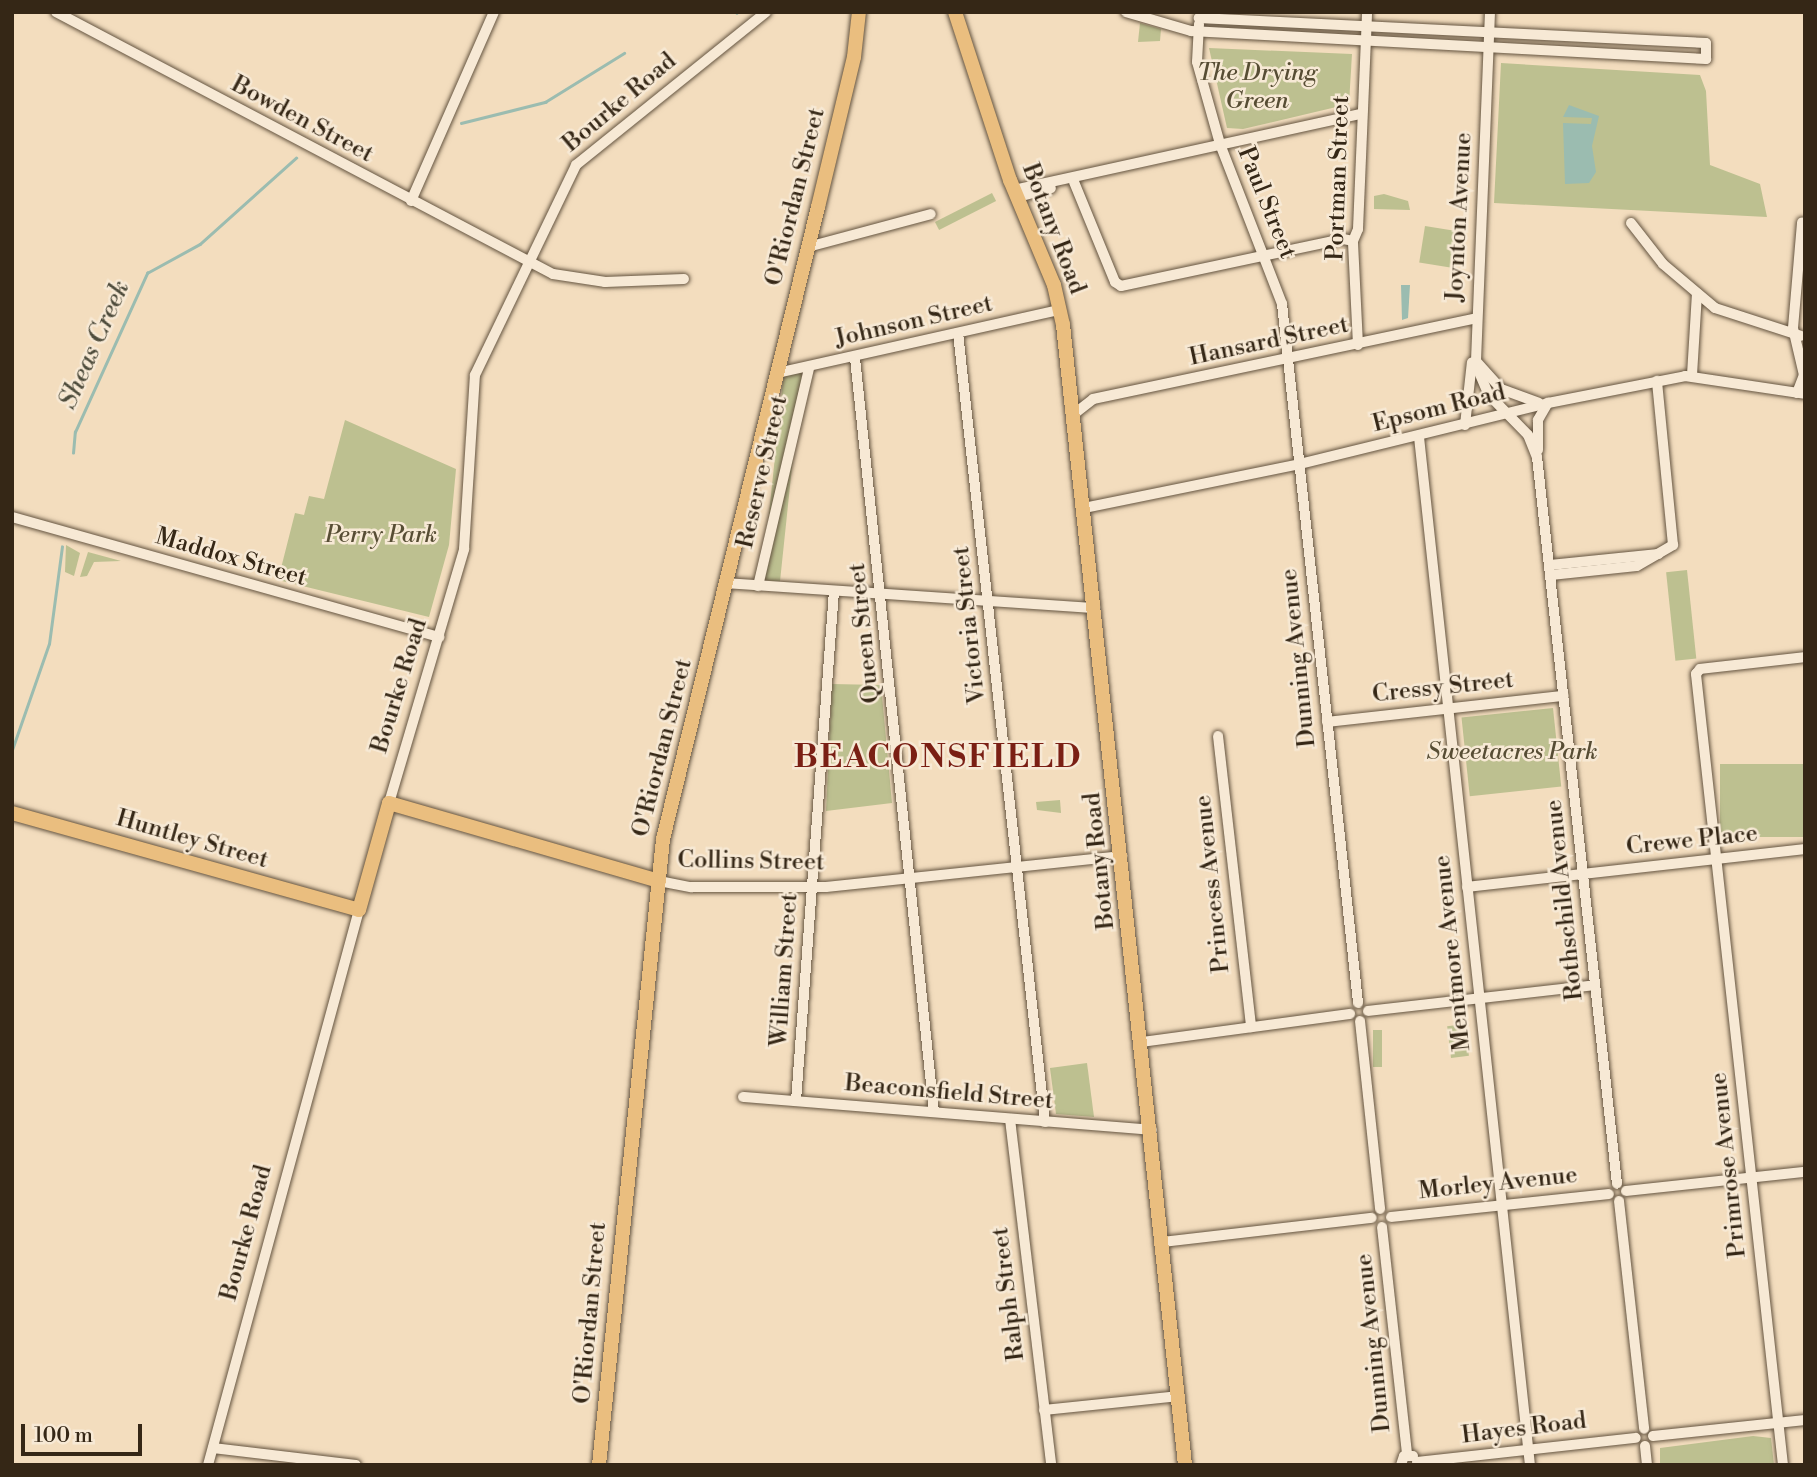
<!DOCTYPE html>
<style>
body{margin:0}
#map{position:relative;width:1817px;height:1477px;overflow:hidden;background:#f3ddbe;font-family:"Libre Bodoni",serif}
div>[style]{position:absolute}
.green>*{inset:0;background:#bdc090;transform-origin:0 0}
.water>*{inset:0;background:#9bbcb0}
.stream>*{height:2.5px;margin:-1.25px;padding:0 1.25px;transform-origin:1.25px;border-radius:1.25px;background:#9bbcb0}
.roads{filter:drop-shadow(0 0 2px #645440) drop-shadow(0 0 2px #645440)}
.minor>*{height:10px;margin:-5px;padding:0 5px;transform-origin:5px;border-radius:5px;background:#f7e9d5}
.major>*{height:14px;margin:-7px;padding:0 7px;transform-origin:7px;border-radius:7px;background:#eabe7f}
span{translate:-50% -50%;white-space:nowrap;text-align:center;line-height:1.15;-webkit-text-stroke:5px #f7e9d5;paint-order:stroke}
.park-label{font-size:24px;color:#574d34;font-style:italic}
.street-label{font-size:24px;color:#352716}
.water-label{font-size:26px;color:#4e4c3c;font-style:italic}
.district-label{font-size:32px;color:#7a1f14;font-weight:700;letter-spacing:2px}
.frame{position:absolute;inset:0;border:14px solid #352716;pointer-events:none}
.scale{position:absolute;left:21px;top:1424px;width:121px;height:32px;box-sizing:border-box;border:4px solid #352716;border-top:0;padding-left:9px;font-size:21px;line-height:24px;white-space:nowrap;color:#352716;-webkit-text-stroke:5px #f7e9d5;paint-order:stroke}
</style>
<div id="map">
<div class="green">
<div style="clip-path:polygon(1140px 23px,1161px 29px,1160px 41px,1138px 42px)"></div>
<div style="clip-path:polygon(1209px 48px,1352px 54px,1349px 104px,1243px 129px,1227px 128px)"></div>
<div style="clip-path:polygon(1501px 63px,1700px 75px,1706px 91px,1710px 165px,1760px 184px,1767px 217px,1494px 203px)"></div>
<div style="left:992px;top:193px;width:9px;height:64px;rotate:63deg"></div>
<div style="clip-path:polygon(1384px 194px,1408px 201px,1410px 210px,1374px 209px,1374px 196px)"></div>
<div style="left:1425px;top:226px;width:33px;height:37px;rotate:9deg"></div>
<div style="left:784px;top:371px;width:18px;height:210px;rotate:6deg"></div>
<div style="clip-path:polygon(345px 420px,456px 469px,449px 545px,429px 617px,278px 580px,295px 513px,304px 515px,309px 496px,324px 499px)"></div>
<div style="clip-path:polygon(66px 545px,80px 553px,74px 576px,65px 572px)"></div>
<div style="clip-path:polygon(88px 552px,121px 561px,94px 562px,87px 576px,80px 577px)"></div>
<div style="left:1687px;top:570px;width:89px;height:21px;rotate:84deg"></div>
<div style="clip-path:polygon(832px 684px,881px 685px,892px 803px,826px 811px)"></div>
<div style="left:1553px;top:708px;width:79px;height:92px;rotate:84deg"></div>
<div style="left:1805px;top:764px;width:73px;height:85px;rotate:90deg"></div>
<div style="clip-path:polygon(1060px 800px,1061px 813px,1037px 810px,1036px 802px)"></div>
<div style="left:1465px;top:1024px;width:32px;height:18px;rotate:83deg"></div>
<div style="left:1373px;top:1030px;width:9px;height:37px"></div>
<div style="clip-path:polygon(1087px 1063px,1094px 1117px,1056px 1114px,1050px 1068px)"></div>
<div style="clip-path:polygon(1753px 1436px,1771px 1438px,1774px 1465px,1660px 1465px,1660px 1448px)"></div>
</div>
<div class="water">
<div style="clip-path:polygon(1569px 105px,1599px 116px,1592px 146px,1596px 172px,1589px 183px,1565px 184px,1563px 123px,1591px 124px,1592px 118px,1563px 117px)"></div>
<div style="clip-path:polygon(1401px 285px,1410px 285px,1408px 318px,1402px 320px)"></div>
</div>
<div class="stream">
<div style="left:736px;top:12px;width:1px;rotate:45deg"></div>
<div style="left:461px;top:123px;width:87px;rotate:-14deg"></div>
<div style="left:545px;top:102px;width:93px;rotate:-31.8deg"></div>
<div style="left:73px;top:453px;width:21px;rotate:-85deg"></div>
<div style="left:75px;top:432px;width:175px;rotate:-65.6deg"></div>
<div style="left:147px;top:273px;width:60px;rotate:-28.7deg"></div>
<div style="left:200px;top:244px;width:129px;rotate:-41.9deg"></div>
<div style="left:12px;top:750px;width:112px;rotate:-70.8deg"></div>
<div style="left:49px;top:644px;width:98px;rotate:-82.4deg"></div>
</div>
<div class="roads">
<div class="minor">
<div style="left:56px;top:12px;width:562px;rotate:27.8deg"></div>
<div style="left:553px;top:274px;width:53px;rotate:8.7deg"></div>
<div style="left:605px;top:282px;width:79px;rotate:-2.2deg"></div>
<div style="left:1126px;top:12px;width:68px;rotate:16.3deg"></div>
<div style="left:1191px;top:31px;width:516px;rotate:3.11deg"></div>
<div style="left:1706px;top:59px;width:16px;rotate:-90deg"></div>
<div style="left:1706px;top:43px;width:508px;rotate:-177.18deg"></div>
<div style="left:1490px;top:12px;width:353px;rotate:92.3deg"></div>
<div style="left:1476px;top:365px;width:33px;rotate:67deg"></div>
<div style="left:1489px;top:395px;width:56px;rotate:45.7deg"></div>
<div style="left:1528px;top:435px;width:24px;rotate:68deg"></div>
<div style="left:1537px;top:457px;width:731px;rotate:83.72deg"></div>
<div style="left:1199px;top:24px;width:38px;rotate:93deg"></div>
<div style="left:1197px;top:62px;width:85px;rotate:74.3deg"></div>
<div style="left:1220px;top:144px;width:172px;rotate:68.8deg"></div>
<div style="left:1282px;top:304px;width:703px;rotate:83.79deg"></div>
<div style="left:1074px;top:182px;width:108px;rotate:67.7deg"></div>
<div style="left:1115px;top:282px;width:7px;rotate:34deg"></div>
<div style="left:1121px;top:286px;width:227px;rotate:-12deg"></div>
<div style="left:1343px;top:239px;width:10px;rotate:11deg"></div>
<div style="left:1014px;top:190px;width:355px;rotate:-12.4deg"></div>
<div style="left:1018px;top:197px;width:34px;rotate:-15deg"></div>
<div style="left:411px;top:201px;width:206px;rotate:-66.3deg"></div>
<div style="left:1631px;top:223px;width:52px;rotate:52deg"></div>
<div style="left:1663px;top:264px;width:68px;rotate:40.2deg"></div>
<div style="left:1715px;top:308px;width:90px;rotate:18deg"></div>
<div style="left:808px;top:247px;width:127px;rotate:-15deg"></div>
<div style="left:958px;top:333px;width:794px;rotate:83.71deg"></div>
<div style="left:1358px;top:345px;width:104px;rotate:-92.8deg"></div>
<div style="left:1353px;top:241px;width:13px;rotate:-67deg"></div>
<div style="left:1358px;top:229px;width:217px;rotate:-87.6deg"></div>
<div style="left:855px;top:358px;width:758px;rotate:84.02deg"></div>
<div style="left:1476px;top:361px;width:38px;rotate:48deg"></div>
<div style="left:1501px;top:389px;width:40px;rotate:20.2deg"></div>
<div style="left:777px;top:373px;width:290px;rotate:-12.6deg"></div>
<div style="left:1692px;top:375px;width:82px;rotate:-86.5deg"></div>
<div style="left:1797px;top:393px;width:19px;rotate:-69deg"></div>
<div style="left:1804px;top:375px;width:48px;rotate:-103.2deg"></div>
<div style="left:1793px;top:328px;width:106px;rotate:-85.1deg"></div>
<div style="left:1074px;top:414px;width:24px;rotate:-38deg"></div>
<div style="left:1093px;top:399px;width:391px;rotate:-11.9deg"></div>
<div style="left:1465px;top:425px;width:63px;rotate:-83.7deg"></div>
<div style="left:1419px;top:437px;width:1034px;rotate:83.84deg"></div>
<div style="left:1538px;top:450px;width:30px;rotate:-90deg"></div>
<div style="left:1538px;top:420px;width:20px;rotate:-60deg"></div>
<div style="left:1084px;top:508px;width:220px;rotate:-11.5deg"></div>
<div style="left:1300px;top:464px;width:255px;rotate:-13.8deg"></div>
<div style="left:1548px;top:403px;width:140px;rotate:-11.1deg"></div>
<div style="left:1685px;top:376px;width:121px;rotate:8.5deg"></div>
<div style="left:12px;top:517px;width:444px;rotate:15.7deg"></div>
<div style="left:1550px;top:565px;width:109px;rotate:-5.8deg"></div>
<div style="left:1551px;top:575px;width:86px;rotate:-6deg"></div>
<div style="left:1637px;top:566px;width:42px;rotate:-30.3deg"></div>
<div style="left:1673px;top:545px;width:165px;rotate:-95.6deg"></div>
<div style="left:726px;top:583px;width:370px;rotate:3.9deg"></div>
<div style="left:758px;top:586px;width:224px;rotate:-76.8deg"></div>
<div style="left:1327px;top:722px;width:238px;rotate:-6.3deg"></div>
<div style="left:1218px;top:736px;width:293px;rotate:83.5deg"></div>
<div style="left:389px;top:803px;width:265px;rotate:-73.5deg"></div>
<div style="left:464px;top:549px;width:174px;rotate:-86.4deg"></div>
<div style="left:475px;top:375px;width:233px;rotate:-64.3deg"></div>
<div style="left:576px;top:165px;width:244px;rotate:-38.8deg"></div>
<div style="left:659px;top:881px;width:33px;rotate:11deg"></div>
<div style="left:691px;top:887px;width:135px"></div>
<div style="left:826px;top:887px;width:298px;rotate:-6deg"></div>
<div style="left:1467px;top:887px;width:340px;rotate:-6.4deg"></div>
<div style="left:1368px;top:1011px;width:228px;rotate:-6.5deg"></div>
<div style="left:1360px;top:1021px;width:189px;rotate:83.9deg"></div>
<div style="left:1142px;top:1042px;width:210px;rotate:-7.7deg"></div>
<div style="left:743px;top:1097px;width:410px;rotate:4.6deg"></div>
<div style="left:796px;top:1101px;width:511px;rotate:-85.74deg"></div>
<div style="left:1010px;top:1119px;width:348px;rotate:83.2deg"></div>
<div style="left:1626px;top:1191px;width:180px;rotate:-6.1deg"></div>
<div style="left:1619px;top:1201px;width:229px;rotate:83.7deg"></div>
<div style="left:1391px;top:1217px;width:219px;rotate:-6deg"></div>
<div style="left:1382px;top:1227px;width:229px;rotate:83.7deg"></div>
<div style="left:1163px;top:1242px;width:210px;rotate:-6.6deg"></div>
<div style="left:1044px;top:1410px;width:136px;rotate:-5.9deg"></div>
<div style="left:1653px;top:1436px;width:153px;rotate:-6deg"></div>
<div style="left:1645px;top:1446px;width:19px;rotate:84deg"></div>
<div style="left:213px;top:1448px;width:144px;rotate:6.8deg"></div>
<div style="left:1417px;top:1462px;width:220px;rotate:-6.3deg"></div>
<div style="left:208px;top:1465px;width:575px;rotate:-74.78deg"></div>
<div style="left:1401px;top:1465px;width:9px;rotate:-72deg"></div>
<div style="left:1404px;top:1456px;width:9px"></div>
<div style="left:1783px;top:1465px;width:796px;rotate:-96.28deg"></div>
<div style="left:1696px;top:674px;width:6px;rotate:-51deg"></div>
<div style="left:1700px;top:669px;width:106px;rotate:-6.5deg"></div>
</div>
<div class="major">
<div style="left:955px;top:12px;width:177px;rotate:71.9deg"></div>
<div style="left:1010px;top:180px;width:114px;rotate:67.3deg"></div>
<div style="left:1054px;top:285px;width:41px;rotate:77.3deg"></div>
<div style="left:1063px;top:325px;width:1147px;rotate:83.89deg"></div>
<div style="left:12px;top:813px;width:360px;rotate:15.6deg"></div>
<div style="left:359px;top:910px;width:111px;rotate:-74.3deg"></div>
<div style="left:389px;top:803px;width:281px;rotate:16.1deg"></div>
<div style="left:599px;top:1465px;width:629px;rotate:-84.16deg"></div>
<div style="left:663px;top:839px;width:651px;rotate:-76.22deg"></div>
<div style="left:818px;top:207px;width:154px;rotate:-76.5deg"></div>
<div style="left:854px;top:57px;width:45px;rotate:-83.7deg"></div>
</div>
</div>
<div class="park-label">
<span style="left:1257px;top:88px">The Drying<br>Green</span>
<span style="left:381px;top:536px">Perry Park</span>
<span style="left:1512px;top:753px">Sweetacres Park</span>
</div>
<div class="street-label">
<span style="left:620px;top:103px;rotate:-40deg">Bourke Road</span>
<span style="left:302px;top:120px;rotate:28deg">Bowden Street</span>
<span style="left:1339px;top:178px;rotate:-88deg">Portman Street</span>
<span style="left:796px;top:197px;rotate:-76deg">O'Riordan Street</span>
<span style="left:1266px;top:203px;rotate:68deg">Paul Street</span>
<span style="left:1460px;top:217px;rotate:-87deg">Joynton Avenue</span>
<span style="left:1053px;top:229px;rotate:69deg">Botany Road</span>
<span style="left:914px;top:322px;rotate:-13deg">Johnson Street</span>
<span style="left:1269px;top:342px;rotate:-12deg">Hansard Street</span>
<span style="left:1439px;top:409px;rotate:-14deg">Epsom Road</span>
<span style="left:763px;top:472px;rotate:-77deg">Reserve Street</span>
<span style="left:231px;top:558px;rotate:16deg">Maddox Street</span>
<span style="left:970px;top:625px;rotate:-96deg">Victoria Street</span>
<span style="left:865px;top:633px;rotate:-96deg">Queen Street</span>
<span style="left:1299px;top:658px;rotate:-96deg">Dunning Avenue</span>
<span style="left:400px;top:686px;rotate:-73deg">Bourke Road</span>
<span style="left:1443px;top:688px;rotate:-6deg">Cressy Street</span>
<span style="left:663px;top:748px;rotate:-76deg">O'Riordan Street</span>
<span style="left:192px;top:840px;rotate:16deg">Huntley Street</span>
<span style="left:1692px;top:841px;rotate:-6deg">Crewe Place</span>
<span style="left:1100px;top:861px;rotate:-96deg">Botany Road</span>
<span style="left:751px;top:862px;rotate:1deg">Collins Street</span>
<span style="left:1213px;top:884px;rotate:-96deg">Princess Avenue</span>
<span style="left:1565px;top:900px;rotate:-96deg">Rothschild Avenue</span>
<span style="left:1453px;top:953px;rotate:-96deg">Mentmore Avenue</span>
<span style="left:785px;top:970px;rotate:-86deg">William Street</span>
<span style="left:949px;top:1093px;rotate:5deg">Beaconsfield Street</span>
<span style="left:1729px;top:1165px;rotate:-96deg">Primrose Avenue</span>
<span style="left:1498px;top:1184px;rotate:-6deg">Morley Avenue</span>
<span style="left:247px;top:1233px;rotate:-75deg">Bourke Road</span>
<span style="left:1009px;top:1294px;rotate:-97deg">Ralph Street</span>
<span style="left:591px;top:1313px;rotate:-85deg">O'Riordan Street</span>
<span style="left:1374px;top:1343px;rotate:-96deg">Dunning Avenue</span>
<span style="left:1524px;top:1429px;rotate:-7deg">Hayes Road</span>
</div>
<div class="water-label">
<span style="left:95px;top:345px;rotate:-66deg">Sheas Creek</span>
</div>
<div class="district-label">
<span style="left:938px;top:757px">BEACONSFIELD</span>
</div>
<div class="frame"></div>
<div class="scale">100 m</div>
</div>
